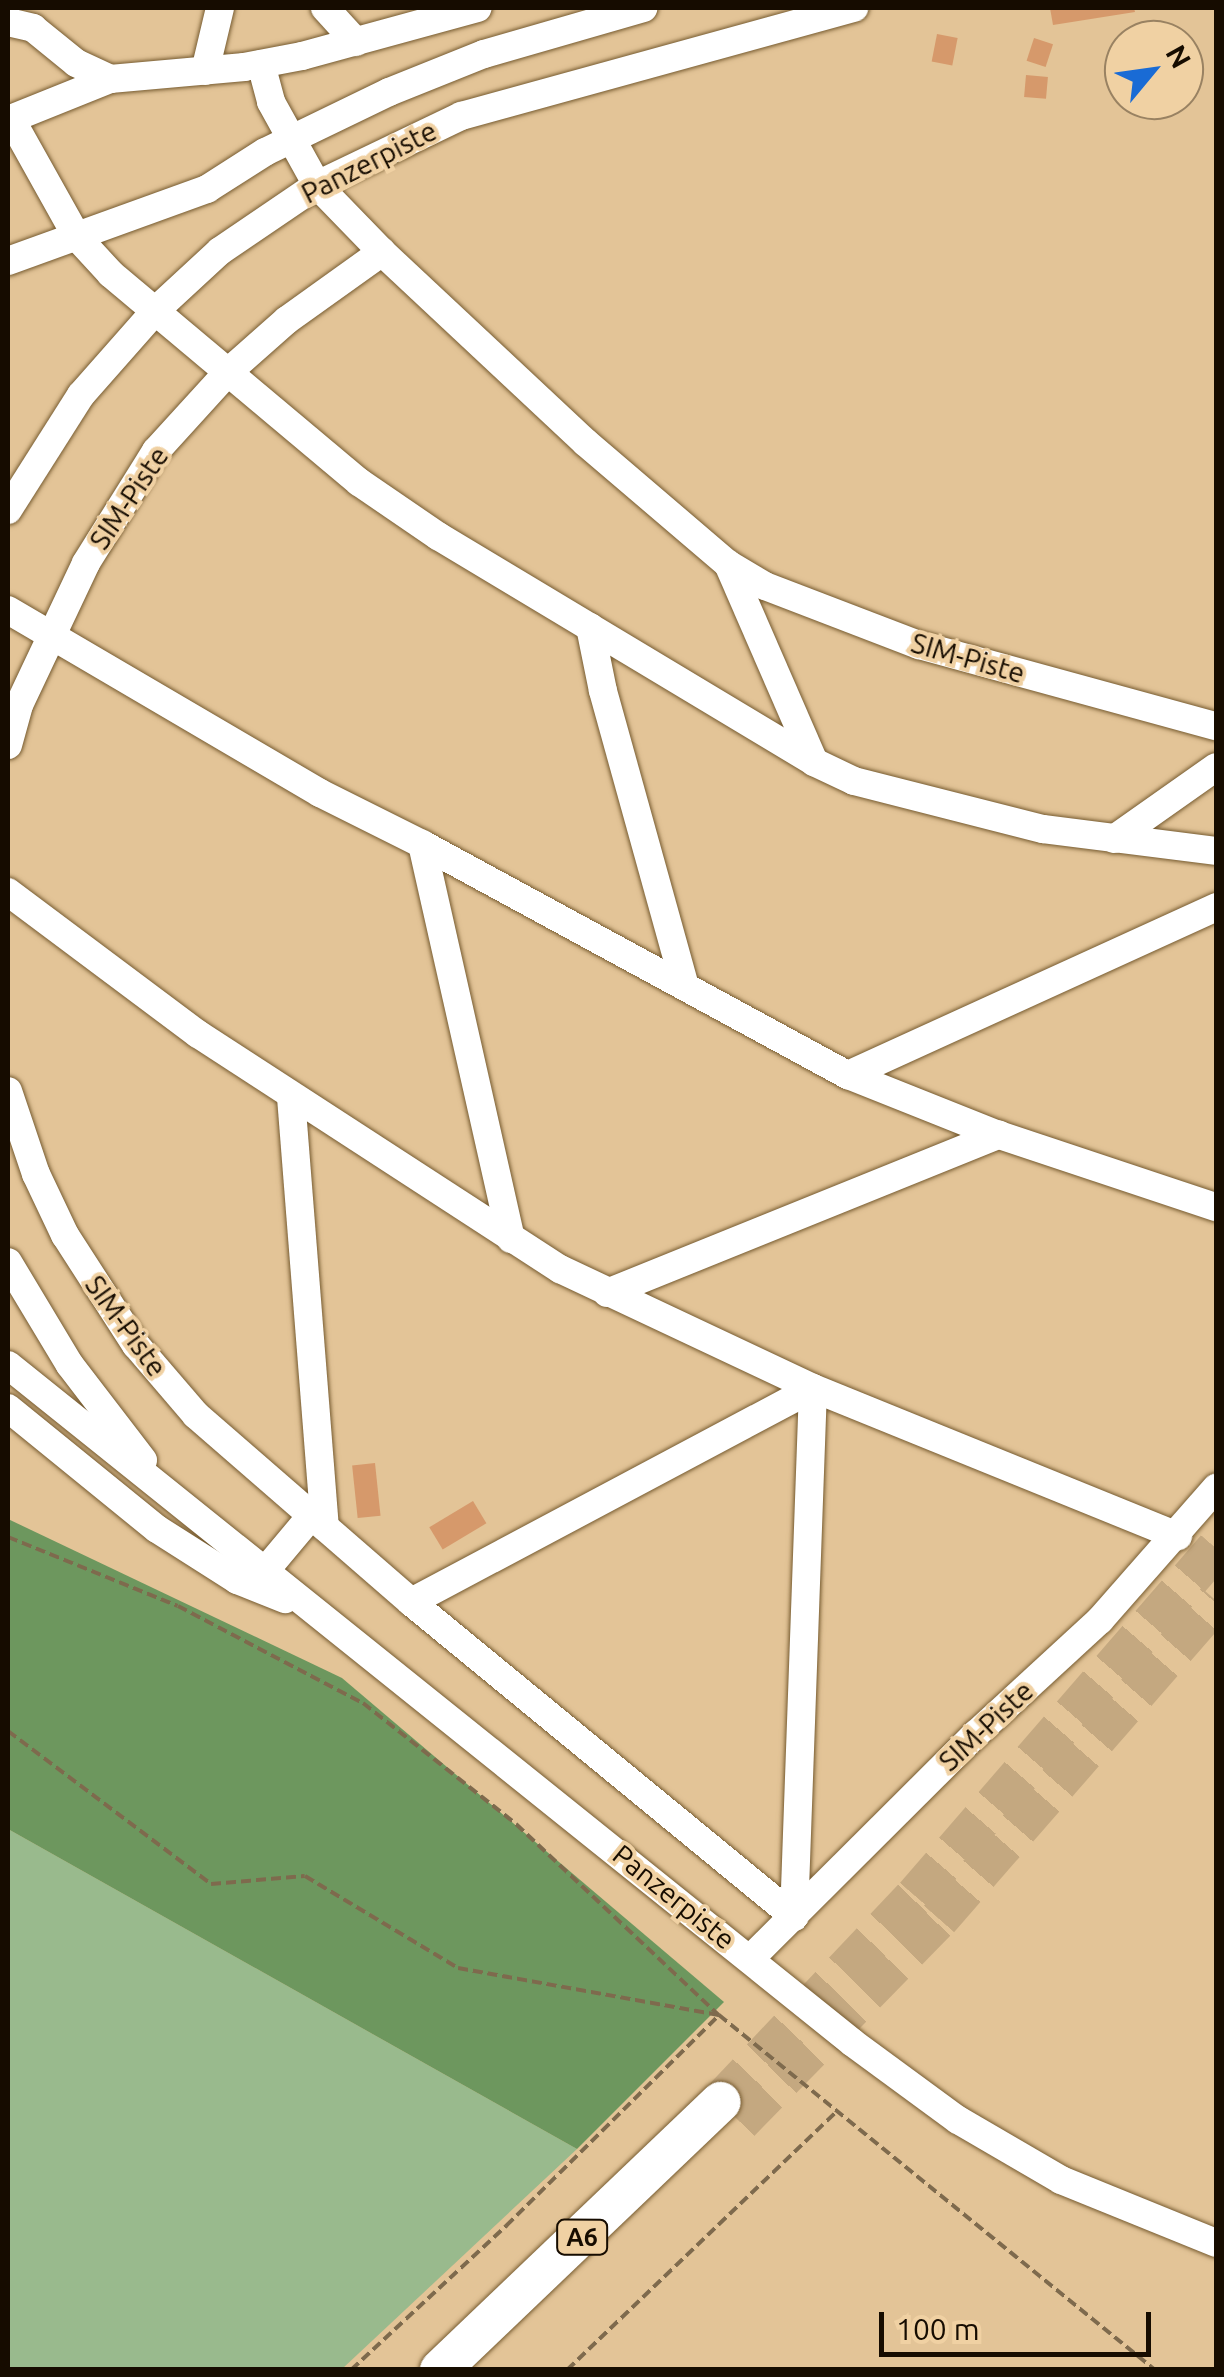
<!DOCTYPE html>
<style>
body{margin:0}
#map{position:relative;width:1224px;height:2377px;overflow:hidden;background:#e3c497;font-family:Ubuntu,sans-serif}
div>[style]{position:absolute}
.green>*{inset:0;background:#99ba8d}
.forest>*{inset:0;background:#6d975e}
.building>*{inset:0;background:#d6996b;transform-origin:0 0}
.highway-tunnel>*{height:40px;margin-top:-20px;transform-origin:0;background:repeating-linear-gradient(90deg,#c4a880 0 40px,transparent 0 60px)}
.path>*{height:4px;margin-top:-2px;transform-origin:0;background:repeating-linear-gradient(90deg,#7e6a4d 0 10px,transparent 0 15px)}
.roads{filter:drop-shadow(0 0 2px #765b30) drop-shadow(0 0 2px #765b30)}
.minor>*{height:28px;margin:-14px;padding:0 14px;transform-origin:14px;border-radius:14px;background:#fff}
.highway>*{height:40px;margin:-20px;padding:0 20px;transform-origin:20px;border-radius:20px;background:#fff}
span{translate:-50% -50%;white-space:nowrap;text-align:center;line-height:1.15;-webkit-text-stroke:8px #f0d1a3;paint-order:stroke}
.shield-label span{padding:2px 8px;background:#f0d1a3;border:2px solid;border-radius:8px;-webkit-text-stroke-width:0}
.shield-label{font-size:25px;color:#160c00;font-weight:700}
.street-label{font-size:28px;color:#160c00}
.frame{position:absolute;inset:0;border:10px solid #160c00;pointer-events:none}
.north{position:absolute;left:1104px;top:20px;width:100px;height:100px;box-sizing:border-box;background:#f0d1a3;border:2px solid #998262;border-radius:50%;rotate:61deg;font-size:28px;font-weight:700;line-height:40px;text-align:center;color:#160c00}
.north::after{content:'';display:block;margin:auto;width:35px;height:45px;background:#196bd5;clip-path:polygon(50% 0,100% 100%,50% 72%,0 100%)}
.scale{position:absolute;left:879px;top:2312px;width:272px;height:45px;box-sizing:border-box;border:5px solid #160c00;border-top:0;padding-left:12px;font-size:30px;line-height:35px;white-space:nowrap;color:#160c00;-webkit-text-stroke:8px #f0d1a3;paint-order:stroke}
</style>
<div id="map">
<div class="green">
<div style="clip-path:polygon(8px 1829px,577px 2149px,342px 2369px,8px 2369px)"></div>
</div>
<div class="forest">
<div style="clip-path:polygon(8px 1519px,342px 1678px,724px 2002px,577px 2149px,8px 1829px)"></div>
</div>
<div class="building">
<div style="clip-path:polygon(1050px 8px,1134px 8px,1135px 12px,1053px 25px)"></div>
<div style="left:937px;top:34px;width:21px;height:28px;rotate:11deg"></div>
<div style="left:1034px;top:38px;width:20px;height:24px;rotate:18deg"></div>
<div style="left:1026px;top:75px;width:22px;height:22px;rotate:5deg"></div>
<div style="left:375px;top:1463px;width:53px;height:23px;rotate:84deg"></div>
<div style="left:473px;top:1501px;width:26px;height:51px;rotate:59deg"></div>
</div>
<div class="highway-tunnel">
<div style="left:720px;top:2102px;width:284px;rotate:-46.6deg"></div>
<div style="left:915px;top:1896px;width:460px;rotate:-49.1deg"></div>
<div style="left:740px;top:2122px;width:284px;rotate:-45.6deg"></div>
<div style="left:939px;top:1919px;width:422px;rotate:-48.9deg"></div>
</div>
<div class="path">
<div style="left:8px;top:1537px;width:183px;rotate:22.1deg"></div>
<div style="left:178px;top:1606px;width:209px;rotate:27.7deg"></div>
<div style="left:363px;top:1703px;width:195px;rotate:38.3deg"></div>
<div style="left:516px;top:1824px;width:279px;rotate:43.3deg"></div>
<div style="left:719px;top:2015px;width:562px;rotate:39.15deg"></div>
<div style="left:8px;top:1731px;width:254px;rotate:37deg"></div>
<div style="left:211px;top:1884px;width:94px;rotate:-4.9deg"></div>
<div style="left:305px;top:1876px;width:179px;rotate:31deg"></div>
<div style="left:458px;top:1968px;width:265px;rotate:10.2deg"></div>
<div style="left:351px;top:2370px;width:212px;rotate:-42.9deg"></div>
<div style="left:506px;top:2226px;width:298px;rotate:-44.7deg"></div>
<div style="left:567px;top:2370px;width:373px;rotate:-43.8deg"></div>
</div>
<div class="roads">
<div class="minor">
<div style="left:325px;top:8px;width:46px;rotate:47.6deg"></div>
<div style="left:8px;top:22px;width:26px;rotate:13deg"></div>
<div style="left:33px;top:28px;width:55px;rotate:39.1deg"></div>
<div style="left:76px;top:63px;width:38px;rotate:25deg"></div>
<div style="left:110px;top:79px;width:135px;rotate:-5.1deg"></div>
<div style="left:244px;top:67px;width:59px;rotate:-10.7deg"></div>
<div style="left:302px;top:56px;width:182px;rotate:-15.3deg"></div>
<div style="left:261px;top:64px;width:39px;rotate:75deg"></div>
<div style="left:271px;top:102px;width:95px;rotate:61deg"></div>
<div style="left:317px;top:185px;width:93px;rotate:45.9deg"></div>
<div style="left:382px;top:252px;width:278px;rotate:43.1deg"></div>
<div style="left:585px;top:442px;width:188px;rotate:40.5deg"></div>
<div style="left:728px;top:564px;width:43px;rotate:30.7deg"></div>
<div style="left:765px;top:586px;width:165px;rotate:21deg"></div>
<div style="left:919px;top:645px;width:308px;rotate:15.3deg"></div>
<div style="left:205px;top:71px;width:65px;rotate:-76.6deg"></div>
<div style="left:11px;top:119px;width:135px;rotate:60.8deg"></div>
<div style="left:77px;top:237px;width:50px;rotate:47.4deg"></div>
<div style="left:111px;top:274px;width:324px;rotate:40deg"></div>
<div style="left:359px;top:482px;width:96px;rotate:34.4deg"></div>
<div style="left:438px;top:536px;width:439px;rotate:31deg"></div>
<div style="left:814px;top:762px;width:44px;rotate:25.4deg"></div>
<div style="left:854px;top:781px;width:195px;rotate:14.3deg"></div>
<div style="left:1043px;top:829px;width:174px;rotate:7.2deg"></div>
<div style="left:8px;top:120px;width:110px;rotate:-21.9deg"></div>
<div style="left:8px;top:261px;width:212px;rotate:-19.9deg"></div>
<div style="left:207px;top:189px;width:69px;rotate:-32.5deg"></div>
<div style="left:265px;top:152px;width:138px;rotate:-25.8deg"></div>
<div style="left:389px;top:92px;width:102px;rotate:-21.8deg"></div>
<div style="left:484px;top:54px;width:166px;rotate:-16.1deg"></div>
<div style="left:8px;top:510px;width:136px;rotate:-57.6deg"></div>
<div style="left:81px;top:395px;width:112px;rotate:-48.6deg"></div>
<div style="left:155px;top:311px;width:88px;rotate:-42.7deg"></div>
<div style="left:220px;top:251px;width:117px;rotate:-34.2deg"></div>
<div style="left:317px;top:185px;width:160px;rotate:-25.6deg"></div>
<div style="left:461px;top:116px;width:408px;rotate:-15.4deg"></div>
<div style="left:728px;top:564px;width:216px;rotate:66.5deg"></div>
<div style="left:8px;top:610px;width:362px;rotate:30.4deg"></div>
<div style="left:320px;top:793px;width:114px;rotate:26.6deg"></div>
<div style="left:422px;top:844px;width:485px;rotate:28.5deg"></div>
<div style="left:848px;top:1075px;width:162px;rotate:21.7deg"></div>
<div style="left:999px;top:1135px;width:229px;rotate:18.4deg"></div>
<div style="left:590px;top:627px;width:65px;rotate:78.5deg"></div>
<div style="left:603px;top:691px;width:306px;rotate:74.5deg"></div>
<div style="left:8px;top:745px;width:41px;rotate:-74.6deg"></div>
<div style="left:19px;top:705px;width:157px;rotate:-64.7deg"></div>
<div style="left:86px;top:563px;width:132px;rotate:-58deg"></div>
<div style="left:156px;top:451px;width:105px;rotate:-47.7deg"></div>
<div style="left:227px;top:373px;width:80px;rotate:-41.5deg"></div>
<div style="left:287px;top:320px;width:117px;rotate:-35.6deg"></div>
<div style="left:1114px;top:839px;width:125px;rotate:-35.2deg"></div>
<div style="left:422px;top:844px;width:405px;rotate:77.3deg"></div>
<div style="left:8px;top:892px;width:237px;rotate:36.8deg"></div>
<div style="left:198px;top:1034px;width:432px;rotate:33deg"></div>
<div style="left:560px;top:1269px;width:280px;rotate:25.2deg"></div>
<div style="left:813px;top:1388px;width:394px;rotate:22.1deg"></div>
<div style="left:848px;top:1075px;width:405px;rotate:-24.5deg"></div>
<div style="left:8px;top:1091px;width:88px;rotate:71.4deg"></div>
<div style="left:36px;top:1174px;width:68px;rotate:64.6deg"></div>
<div style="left:65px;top:1235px;width:131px;rotate:57.2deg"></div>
<div style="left:136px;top:1345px;width:92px;rotate:49.4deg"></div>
<div style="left:196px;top:1415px;width:285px;rotate:41deg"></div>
<div style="left:411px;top:1602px;width:496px;rotate:39.4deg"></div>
<div style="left:291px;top:1097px;width:431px;rotate:85.5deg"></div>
<div style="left:8px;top:1262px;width:120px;rotate:59deg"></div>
<div style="left:70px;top:1365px;width:120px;rotate:52.5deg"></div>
<div style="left:607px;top:1293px;width:423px;rotate:-22deg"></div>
<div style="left:8px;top:1365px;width:1083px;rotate:38.74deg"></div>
<div style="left:853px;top:2043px;width:130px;rotate:36.3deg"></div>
<div style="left:958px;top:2120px;width:119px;rotate:30.2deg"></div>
<div style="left:1061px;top:2180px;width:167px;rotate:22.1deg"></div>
<div style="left:8px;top:1408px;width:192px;rotate:39.1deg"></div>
<div style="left:157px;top:1529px;width:95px;rotate:32.5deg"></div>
<div style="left:237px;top:1580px;width:52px;rotate:21.6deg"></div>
<div style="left:265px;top:1571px;width:73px;rotate:-50deg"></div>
<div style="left:411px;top:1602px;width:455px;rotate:-28deg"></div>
<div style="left:794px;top:1917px;width:529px;rotate:-87.94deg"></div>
<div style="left:750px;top:1959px;width:319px;rotate:-44.9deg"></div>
<div style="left:976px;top:1734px;width:168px;rotate:-42.6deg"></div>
<div style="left:1100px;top:1620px;width:176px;rotate:-48.7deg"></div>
</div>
<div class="highway">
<div style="left:440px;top:2370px;width:388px;rotate:-43.7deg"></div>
</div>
</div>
<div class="shield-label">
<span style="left:582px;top:2237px">A6</span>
</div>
<div class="street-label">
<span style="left:369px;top:162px;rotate:-27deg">Panzerpiste</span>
<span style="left:129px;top:498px;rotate:-56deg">SIM-Piste</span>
<span style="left:968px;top:658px;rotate:16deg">SIM-Piste</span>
<span style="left:126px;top:1326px;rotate:54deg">SIM-Piste</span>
<span style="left:986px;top:1726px;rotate:-43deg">SIM-Piste</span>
<span style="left:674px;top:1897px;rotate:39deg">Panzerpiste</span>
</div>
<div class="frame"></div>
<div class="north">N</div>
<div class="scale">100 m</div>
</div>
